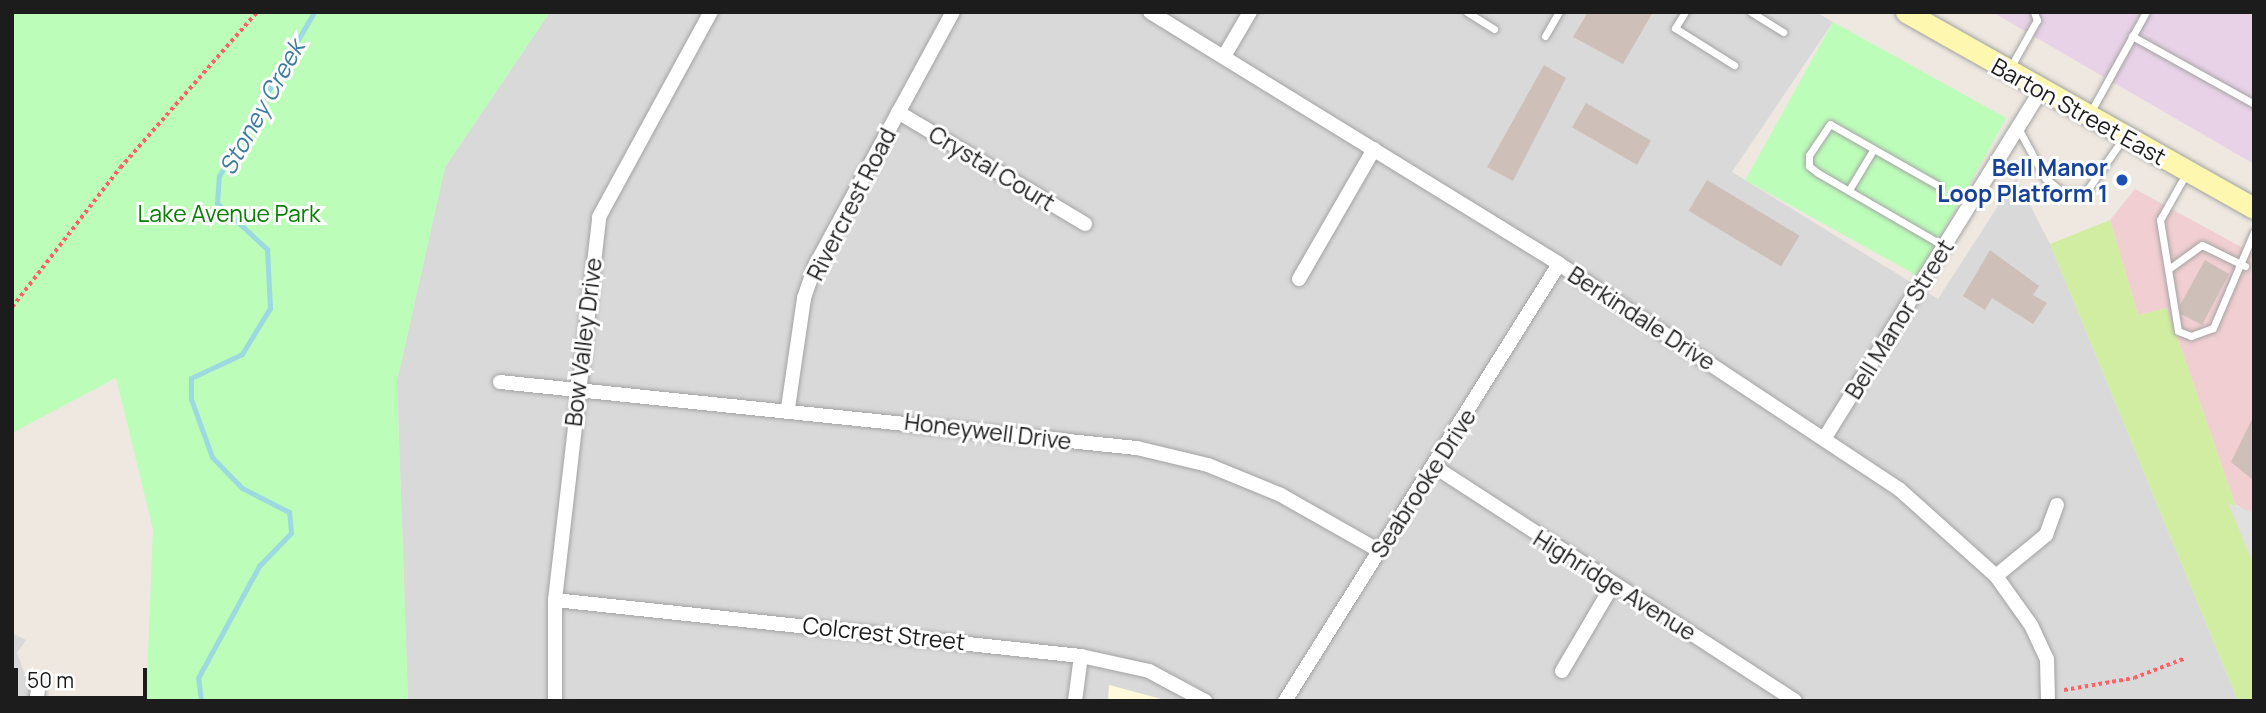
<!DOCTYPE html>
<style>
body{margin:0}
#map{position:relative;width:2266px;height:713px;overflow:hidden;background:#eee8e0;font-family:Manrope,sans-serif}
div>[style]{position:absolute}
.residential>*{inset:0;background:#dad9d9}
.commercial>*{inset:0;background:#f1ced1}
.industrial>*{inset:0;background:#e8d2e7}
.education>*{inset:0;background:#fffad9}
.grass>*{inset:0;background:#d1eda2}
.park>*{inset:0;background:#bcfdb9;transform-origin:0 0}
.parking>*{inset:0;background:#e0e0e0}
.stream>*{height:5px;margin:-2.5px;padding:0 2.5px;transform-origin:2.5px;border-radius:2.5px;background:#9dd9e0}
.building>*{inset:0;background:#cec0b9;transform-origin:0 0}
.path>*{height:3.5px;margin-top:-1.75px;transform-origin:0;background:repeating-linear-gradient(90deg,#ff6165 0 3.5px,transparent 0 7px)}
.roads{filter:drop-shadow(0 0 2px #a3a3a3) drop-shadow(0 0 2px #a3a3a3)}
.service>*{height:7px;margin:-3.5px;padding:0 3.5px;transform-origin:3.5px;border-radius:3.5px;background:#fff}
.minor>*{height:14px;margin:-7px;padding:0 7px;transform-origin:7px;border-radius:7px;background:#fff}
.secondary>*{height:21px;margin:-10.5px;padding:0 10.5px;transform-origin:10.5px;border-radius:10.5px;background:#fef7af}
.dots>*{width:19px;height:19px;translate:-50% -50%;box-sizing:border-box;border:4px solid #fff;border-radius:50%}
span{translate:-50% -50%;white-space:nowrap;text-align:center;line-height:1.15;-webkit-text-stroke:6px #fff;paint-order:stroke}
.street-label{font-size:23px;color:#1c1c1c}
.transit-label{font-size:23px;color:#164399;font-weight:700}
.right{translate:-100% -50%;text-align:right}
.park-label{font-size:23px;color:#098004}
.water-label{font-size:24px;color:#3d7ca1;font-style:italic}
.frame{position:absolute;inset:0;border:14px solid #1c1c1c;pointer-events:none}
.scale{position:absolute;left:14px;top:668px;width:133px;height:32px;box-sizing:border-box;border:4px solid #1c1c1c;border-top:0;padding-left:9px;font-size:21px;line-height:24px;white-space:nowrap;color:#1c1c1c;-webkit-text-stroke:5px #fff;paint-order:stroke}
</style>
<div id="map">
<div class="residential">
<div style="clip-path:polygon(550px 12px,1816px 12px,1833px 22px,1732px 172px,1938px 299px,2016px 178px,2050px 244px,2238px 701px,408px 701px,397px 381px,445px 167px)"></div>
<div style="clip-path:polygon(12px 633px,26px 640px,17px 653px,35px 701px,12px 701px)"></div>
</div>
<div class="commercial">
<div style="clip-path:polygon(2135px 189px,2254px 254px,2254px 515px,2235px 504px,2167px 308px,2138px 315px,2110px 220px)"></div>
</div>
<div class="industrial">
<div style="clip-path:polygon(1992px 12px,2254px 12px,2254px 164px)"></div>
</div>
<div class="education">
<div style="clip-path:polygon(1109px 685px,1169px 701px,1108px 701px)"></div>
</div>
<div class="grass">
<div style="clip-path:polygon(2110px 220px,2138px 315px,2167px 308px,2254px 559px,2254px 701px,2238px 701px,2050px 244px)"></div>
</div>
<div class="park">
<div style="clip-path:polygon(12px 12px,550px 12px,445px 167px,397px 381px,408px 701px,146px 701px,153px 529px,116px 378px,12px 433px)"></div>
<div style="left:1833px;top:22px;width:198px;height:181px;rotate:29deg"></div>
</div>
<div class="parking">
<div style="clip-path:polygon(2228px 503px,2254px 513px,2254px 566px)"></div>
</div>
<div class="stream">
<div style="left:201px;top:701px;width:23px;rotate:-97deg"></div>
<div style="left:198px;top:678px;width:128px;rotate:-61.4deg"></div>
<div style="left:259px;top:566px;width:46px;rotate:-45.9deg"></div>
<div style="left:291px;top:533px;width:21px;rotate:-95deg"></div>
<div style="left:289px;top:512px;width:53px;rotate:-152.9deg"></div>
<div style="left:242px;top:488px;width:43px;rotate:-134.1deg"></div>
<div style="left:212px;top:457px;width:62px;rotate:-109.9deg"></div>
<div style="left:191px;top:399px;width:21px;rotate:-90deg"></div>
<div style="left:191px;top:378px;width:56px;rotate:-25.2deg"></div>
<div style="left:242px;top:354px;width:54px;rotate:-58.7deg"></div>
<div style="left:270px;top:308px;width:59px;rotate:-92.9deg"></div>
<div style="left:267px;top:249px;width:68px;rotate:-137.4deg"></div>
<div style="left:217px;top:203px;width:27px;rotate:-86deg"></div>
<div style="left:219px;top:176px;width:190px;rotate:-59.9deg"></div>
</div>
<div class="building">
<div style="clip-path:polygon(1588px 12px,1653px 12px,1623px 64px,1573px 37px)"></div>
<div style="clip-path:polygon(1544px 65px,1566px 78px,1513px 181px,1487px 167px)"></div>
<div style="left:1586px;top:103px;width:75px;height:28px;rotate:30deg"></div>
<div style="left:1707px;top:180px;width:108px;height:36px;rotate:31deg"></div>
<div style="clip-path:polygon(1990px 250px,2039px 286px,2033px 295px,2047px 303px,2033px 324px,1992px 298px,1985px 310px,1963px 296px)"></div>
<div style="clip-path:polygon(2205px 260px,2229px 274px,2202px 325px,2181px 314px,2180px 305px)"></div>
<div style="clip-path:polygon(2254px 415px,2254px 481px,2231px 462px)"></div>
</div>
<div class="path">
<div style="left:12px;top:307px;width:176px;rotate:-52.2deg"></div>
<div style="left:120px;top:168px;width:208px;rotate:-48.7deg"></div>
<div style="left:2064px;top:690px;width:71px;rotate:-9.7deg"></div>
<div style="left:2134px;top:678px;width:53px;rotate:-21.2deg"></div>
</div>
<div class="roads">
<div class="service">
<div style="left:1467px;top:12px;width:32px;rotate:32deg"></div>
<div style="left:1685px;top:12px;width:19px;rotate:122deg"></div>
<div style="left:1675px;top:28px;width:70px;rotate:32.1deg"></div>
<div style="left:1751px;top:12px;width:38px;rotate:32deg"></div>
<div style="left:1545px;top:36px;width:28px;rotate:-60deg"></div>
<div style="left:2132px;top:36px;width:140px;rotate:29.1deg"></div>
<div style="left:2010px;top:68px;width:55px;rotate:-60.6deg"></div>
<div style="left:2037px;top:20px;width:9px;rotate:-111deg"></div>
<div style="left:2090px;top:113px;width:115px;rotate:-61deg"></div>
<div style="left:2018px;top:128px;width:57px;rotate:61.6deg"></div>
<div style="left:2045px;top:178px;width:22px;rotate:39deg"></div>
<div style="left:2062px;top:192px;width:23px;rotate:2deg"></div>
<div style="left:2085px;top:193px;width:68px;rotate:-55.1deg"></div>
<div style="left:2187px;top:172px;width:55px;rotate:119.4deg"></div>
<div style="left:2160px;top:220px;width:112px;rotate:80.8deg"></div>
<div style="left:2178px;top:331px;width:14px;rotate:21deg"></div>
<div style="left:2191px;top:336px;width:23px;rotate:-20deg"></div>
<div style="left:2213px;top:328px;width:104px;rotate:-66.9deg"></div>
<div style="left:1939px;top:186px;width:125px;rotate:-150.4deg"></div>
<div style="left:1830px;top:124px;width:37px;rotate:124deg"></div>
<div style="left:1809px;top:155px;width:11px;rotate:90deg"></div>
<div style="left:1809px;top:166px;width:11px;rotate:38deg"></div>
<div style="left:1818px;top:173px;width:146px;rotate:30.1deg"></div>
<div style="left:1849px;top:190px;width:47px;rotate:-59deg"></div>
<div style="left:2170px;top:268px;width:39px;rotate:-36deg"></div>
<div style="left:2202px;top:245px;width:48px;rotate:26deg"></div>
</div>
<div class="minor">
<div style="left:1150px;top:12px;width:480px;rotate:31.6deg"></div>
<div style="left:1559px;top:264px;width:408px;rotate:33.5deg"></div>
<div style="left:1899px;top:489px;width:130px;rotate:41.9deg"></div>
<div style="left:1996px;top:576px;width:60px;rotate:54.5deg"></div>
<div style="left:2031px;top:625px;width:38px;rotate:65deg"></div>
<div style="left:2047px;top:659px;width:42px;rotate:88.6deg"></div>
<div style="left:1226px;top:53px;width:48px;rotate:-59.7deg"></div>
<div style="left:898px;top:112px;width:218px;rotate:30.9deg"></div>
<div style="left:1299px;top:279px;width:150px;rotate:-60deg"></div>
<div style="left:500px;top:382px;width:640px;rotate:5.92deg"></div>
<div style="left:1137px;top:448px;width:73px;rotate:13.5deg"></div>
<div style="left:1208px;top:465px;width:79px;rotate:22.3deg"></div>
<div style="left:1281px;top:495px;width:112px;rotate:29.6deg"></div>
<div style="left:788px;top:408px;width:111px;rotate:-81.7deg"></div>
<div style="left:804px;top:298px;width:36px;rotate:-71deg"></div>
<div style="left:816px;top:264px;width:287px;rotate:-61.5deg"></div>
<div style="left:1824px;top:439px;width:410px;rotate:-58.1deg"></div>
<div style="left:1435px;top:467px;width:429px;rotate:33deg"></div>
<div style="left:1996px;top:576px;width:65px;rotate:-39.4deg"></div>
<div style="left:2046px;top:535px;width:32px;rotate:-70deg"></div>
<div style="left:555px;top:600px;width:529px;rotate:6.08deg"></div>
<div style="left:1081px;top:656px;width:70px;rotate:12.4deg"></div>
<div style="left:1149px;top:671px;width:64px;rotate:28.2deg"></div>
<div style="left:1562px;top:671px;width:99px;rotate:-59.5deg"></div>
<div style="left:36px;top:701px;width:10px;rotate:-79deg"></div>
<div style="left:555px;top:701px;width:101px;rotate:-90deg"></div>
<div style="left:555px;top:600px;width:386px;rotate:-83.4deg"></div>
<div style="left:599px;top:217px;width:234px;rotate:-61.4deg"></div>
<div style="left:1075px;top:701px;width:45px;rotate:-82.4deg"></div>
<div style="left:1285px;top:701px;width:516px;rotate:-57.91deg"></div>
</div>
<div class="secondary">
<div style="left:1906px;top:12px;width:399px;rotate:29.4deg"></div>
</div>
</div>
<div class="dots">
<div style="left:2122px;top:180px;background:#1a4fb4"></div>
</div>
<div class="street-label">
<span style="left:2079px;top:111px;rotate:29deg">Barton Street East</span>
<span style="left:992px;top:168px;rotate:31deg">Crystal Court</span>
<span style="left:851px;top:204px;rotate:-63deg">Rivercrest Road</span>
<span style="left:1642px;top:318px;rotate:33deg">Berkindale Drive</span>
<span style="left:1899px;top:319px;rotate:-58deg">Bell Manor Street</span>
<span style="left:583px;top:342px;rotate:-83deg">Bow Valley Drive</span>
<span style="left:988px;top:431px;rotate:7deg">Honeywell Drive</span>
<span style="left:1423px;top:483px;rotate:-57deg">Seabrooke Drive</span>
<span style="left:1615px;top:585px;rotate:32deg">Highridge Avenue</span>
<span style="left:884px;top:633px;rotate:6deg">Colcrest Street</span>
</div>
<div class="transit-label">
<span class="right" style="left:2108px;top:180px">Bell Manor<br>Loop Platform 1</span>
</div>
<div class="park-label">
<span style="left:229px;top:213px">Lake Avenue Park</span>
</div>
<div class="water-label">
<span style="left:261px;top:107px;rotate:-61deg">Stoney Creek</span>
</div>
<div class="frame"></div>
<div class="scale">50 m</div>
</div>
